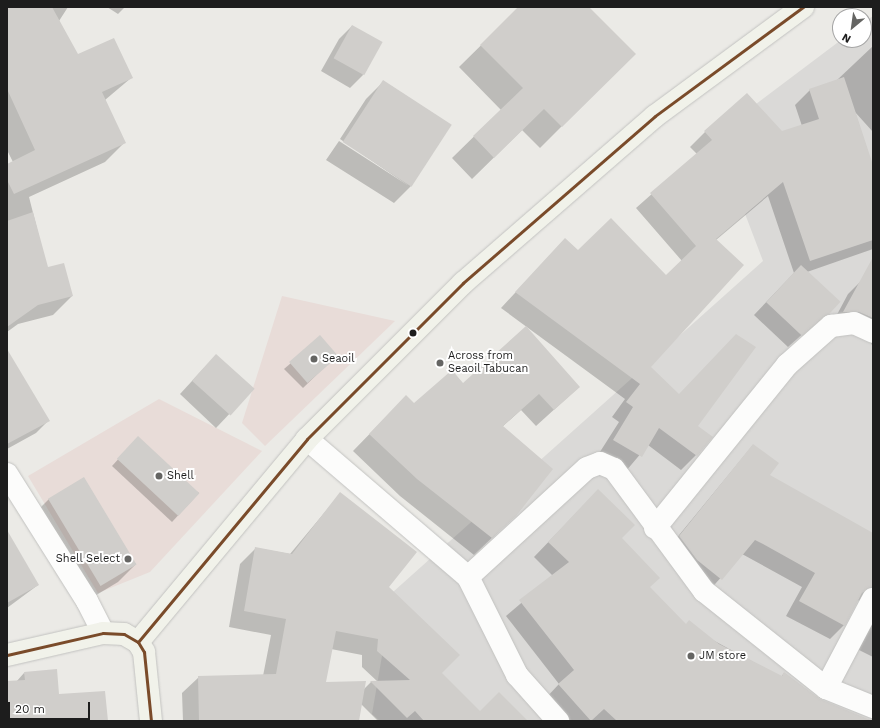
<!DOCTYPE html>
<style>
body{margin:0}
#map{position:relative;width:880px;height:728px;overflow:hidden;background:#ebeae6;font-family:"Work Sans",sans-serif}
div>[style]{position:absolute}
.residential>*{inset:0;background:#dad9d7}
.commercial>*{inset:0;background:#e8dcd8}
.shadow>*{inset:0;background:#0003}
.building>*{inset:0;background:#d0cecb;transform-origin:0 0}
.roads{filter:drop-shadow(0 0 1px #c2c2c0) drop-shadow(0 0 1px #c2c2c0)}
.minor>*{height:22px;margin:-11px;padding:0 11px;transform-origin:11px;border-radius:11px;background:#fcfcfb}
.secondary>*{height:22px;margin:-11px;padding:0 11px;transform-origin:11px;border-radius:11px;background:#f1f2ea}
.bus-1>*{height:3px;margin:-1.5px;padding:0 1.5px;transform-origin:1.5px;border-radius:1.5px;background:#7a4b2a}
.dots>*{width:11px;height:11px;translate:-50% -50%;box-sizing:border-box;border:2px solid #fff;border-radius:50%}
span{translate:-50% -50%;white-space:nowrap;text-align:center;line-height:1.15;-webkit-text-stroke:4px #fff;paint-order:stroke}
.poi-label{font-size:11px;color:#1d1d1d}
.left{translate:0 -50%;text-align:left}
.right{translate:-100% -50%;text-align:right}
.frame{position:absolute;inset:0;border:8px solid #1d1d1d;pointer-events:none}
.north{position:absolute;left:832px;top:8px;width:40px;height:40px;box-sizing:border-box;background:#fff;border:1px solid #a5a5a5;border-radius:50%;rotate:209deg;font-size:11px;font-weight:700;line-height:16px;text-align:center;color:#1d1d1d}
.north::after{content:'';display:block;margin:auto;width:14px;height:18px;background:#656563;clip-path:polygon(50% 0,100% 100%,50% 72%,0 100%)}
.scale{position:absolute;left:8px;top:702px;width:82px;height:18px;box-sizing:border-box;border:2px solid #1d1d1d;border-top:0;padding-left:5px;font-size:12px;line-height:14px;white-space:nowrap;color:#1d1d1d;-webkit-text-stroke:3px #fff;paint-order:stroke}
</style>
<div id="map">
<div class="residential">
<div style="clip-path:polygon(873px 16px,873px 721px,380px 721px,372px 714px,393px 592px,763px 261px,715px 135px,841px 40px,864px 40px,864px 22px)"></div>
</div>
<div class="commercial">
<div style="clip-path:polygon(282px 296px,395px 321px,265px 446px,242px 423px)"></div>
<div style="clip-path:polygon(159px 399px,262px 451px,150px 572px,98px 593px,28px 476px)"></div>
</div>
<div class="shadow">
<div style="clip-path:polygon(7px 7px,68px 7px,59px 21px,78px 56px,131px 78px,105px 100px,124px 143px,105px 162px,29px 197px,47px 268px,72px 296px,53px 315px,18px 324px,7px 332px,7px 165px,13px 162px,7px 150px)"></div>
<div style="clip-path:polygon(107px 7px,125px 7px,118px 14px)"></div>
<div style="clip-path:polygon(520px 7px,587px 7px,634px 54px,540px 148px,522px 130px,472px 179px,452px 158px,501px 110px,459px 67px)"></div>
<div style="clip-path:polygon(352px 26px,363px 75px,350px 88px,321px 71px,339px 39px)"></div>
<div style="clip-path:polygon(873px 46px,873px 132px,855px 112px,873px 168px,873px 249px,807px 272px,839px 302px,788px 347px,754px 315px,794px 273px,768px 196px,716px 240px,649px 367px,697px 426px,696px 455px,681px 470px,648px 445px,626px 471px,598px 455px,619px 422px,612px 417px,625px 399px,501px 308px,565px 239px,578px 251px,666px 276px,682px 261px,636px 208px,697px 154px,690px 147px,705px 132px,782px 132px,802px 126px,795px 105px,810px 90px,836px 81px)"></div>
<div style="clip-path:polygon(383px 82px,411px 186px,394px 203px,326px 160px,339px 141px,409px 186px,340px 139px,366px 99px)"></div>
<div style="clip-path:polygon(860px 282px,873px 288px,873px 347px,866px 333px,832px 324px,848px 294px)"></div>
<div style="clip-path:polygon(336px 356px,303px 388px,284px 369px,291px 363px)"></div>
<div style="clip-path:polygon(7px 365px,49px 420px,36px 433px,7px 449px)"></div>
<div style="clip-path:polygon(204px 368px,253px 389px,216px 428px,180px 394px)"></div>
<div style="clip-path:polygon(463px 384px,579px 387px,536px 426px,521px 410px,502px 427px,515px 516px,474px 555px,400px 496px,353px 451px,389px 414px)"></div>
<div style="clip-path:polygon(132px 444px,199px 493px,172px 522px,112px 466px)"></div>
<div style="clip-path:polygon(753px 445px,768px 475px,873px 534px,873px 657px,855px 648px,865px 602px,857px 600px,844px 625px,830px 639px,786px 616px,802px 587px,742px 554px,707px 593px,666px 551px)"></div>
<div style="clip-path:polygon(evenodd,340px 494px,388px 587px,441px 673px,480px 712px,526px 721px,378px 721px,361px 704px,358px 721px,183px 721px,182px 693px,199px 677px,263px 676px,271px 635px,229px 627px,240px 564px,256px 548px,290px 554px,340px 494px,331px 649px,362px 655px,362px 667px,378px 682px,371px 682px,364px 689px,325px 683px,331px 649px)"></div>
<div style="clip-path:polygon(49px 499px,136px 564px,118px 582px,83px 603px,31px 517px)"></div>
<div style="clip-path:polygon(584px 505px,621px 538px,649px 588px,685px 625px,781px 677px,784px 673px,820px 700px,868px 721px,549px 721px,544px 700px,559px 684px,506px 616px,553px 576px,534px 557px)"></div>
<div style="clip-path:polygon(7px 559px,38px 585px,7px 608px)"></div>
<div style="clip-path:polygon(24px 673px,58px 696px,107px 721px,7px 721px,7px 682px,16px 682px)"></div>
</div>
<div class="building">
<div style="clip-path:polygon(7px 7px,52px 7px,78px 54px,114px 38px,133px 78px,102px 92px,126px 143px,14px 194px,7px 180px,7px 164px,35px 150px,7px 89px)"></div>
<div style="clip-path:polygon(518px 7px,589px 7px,636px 54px,562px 127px,544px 109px,494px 158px,473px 136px,523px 88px,480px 45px)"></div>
<div style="left:352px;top:25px;width:35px;height:38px;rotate:29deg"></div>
<div style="clip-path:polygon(844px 77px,873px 165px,873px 240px,810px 261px,783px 182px,716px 239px,744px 265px,651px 367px,679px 394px,736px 334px,756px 347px,698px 426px,713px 437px,697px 456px,659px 428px,642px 457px,613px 440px,633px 407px,626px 402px,640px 384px,515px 292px,565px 238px,578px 250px,611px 218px,666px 275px,696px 246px,650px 193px,712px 140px,704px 131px,747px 93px,782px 131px,819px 119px,809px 89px)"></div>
<div style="left:383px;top:80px;width:82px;height:74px;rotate:33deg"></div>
<div style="clip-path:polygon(33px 212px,48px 267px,64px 263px,73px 296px,38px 305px,7px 327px,7px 221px)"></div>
<div style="clip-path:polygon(873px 257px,873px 318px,859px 312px,843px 312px)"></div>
<div style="left:801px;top:265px;width:54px;height:51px;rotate:43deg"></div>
<div style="clip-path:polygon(526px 326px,580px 387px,554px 410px,539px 394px,503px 426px,553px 469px,516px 516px,492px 538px,417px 479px,369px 434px,406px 395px,414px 403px,452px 370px,463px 383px)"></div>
<div style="left:320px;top:335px;width:28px;height:41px;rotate:49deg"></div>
<div style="clip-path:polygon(7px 349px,50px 421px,7px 444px)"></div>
<div style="left:216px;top:354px;width:52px;height:36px;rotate:42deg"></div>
<div style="left:138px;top:436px;width:84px;height:31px;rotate:43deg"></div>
<div style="clip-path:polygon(753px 444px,779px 463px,770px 475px,873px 533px,873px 587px,862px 593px,845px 626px,799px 601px,815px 573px,763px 544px,755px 540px,722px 580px,697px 560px,679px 536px)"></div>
<div style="left:84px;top:477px;width:102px;height:42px;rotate:59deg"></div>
<div style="clip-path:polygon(598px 489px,635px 525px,622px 538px,660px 578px,650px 587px,686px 624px,689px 620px,719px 644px,782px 676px,784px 672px,820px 699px,873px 721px,617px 721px,604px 709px,591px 721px,558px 684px,574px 670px,519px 600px,569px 562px,548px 542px)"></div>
<div style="clip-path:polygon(340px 492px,417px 552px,389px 587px,460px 655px,442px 673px,480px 711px,499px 692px,528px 721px,424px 721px,415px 711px,407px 718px,370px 681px,410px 680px,377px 651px,378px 639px,336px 631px,326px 682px,366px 681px,359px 721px,199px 721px,198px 676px,276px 674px,286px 619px,244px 611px,255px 547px,292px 554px)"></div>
<div style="clip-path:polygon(7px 530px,39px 585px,7px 603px)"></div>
<div style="clip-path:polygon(57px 669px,59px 694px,105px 691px,108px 721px,7px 721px,7px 681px,25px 680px,24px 672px)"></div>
</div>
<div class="roads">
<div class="minor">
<div style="left:307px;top:439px;width:212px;rotate:40.6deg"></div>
<div style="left:468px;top:577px;width:110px;rotate:63.4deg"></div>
<div style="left:517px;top:675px;width:62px;rotate:48.3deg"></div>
<div style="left:7px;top:474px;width:150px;rotate:57.8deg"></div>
<div style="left:87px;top:601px;width:36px;rotate:63deg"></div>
<div style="left:655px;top:528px;width:210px;rotate:-51deg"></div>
<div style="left:787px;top:365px;width:59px;rotate:-41.6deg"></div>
<div style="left:831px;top:326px;width:23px;rotate:-7deg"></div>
<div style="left:854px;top:323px;width:21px;rotate:25deg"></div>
<div style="left:468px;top:577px;width:161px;rotate:-42.5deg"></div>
<div style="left:587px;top:468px;width:14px;rotate:-21deg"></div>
<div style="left:600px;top:463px;width:15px;rotate:23deg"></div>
<div style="left:614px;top:469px;width:152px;rotate:53.6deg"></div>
<div style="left:704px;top:591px;width:156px;rotate:38.5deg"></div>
<div style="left:826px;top:688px;width:51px;rotate:22deg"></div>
<div style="left:826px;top:688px;width:101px;rotate:-62.2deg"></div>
</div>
<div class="secondary">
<div style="left:138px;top:642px;width:264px;rotate:-50.2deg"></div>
<div style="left:307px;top:439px;width:221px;rotate:-45deg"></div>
<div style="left:463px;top:283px;width:254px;rotate:-41deg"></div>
<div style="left:655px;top:116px;width:184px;rotate:-36.4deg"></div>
<div style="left:7px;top:655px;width:98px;rotate:-12.9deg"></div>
<div style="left:103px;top:633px;width:21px;rotate:3deg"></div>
<div style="left:124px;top:634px;width:16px;rotate:30deg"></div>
<div style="left:138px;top:642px;width:12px;rotate:59deg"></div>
<div style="left:144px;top:652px;width:69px;rotate:84.2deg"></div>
</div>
</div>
<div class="bus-1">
<div style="left:138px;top:642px;width:264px;rotate:-50.2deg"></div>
<div style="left:307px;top:439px;width:221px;rotate:-45deg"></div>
<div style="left:463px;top:283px;width:254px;rotate:-41deg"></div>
<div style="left:655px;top:116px;width:184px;rotate:-36.4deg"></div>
<div style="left:7px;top:655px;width:98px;rotate:-12.9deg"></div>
<div style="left:103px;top:633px;width:21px;rotate:3deg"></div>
<div style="left:124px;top:634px;width:16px;rotate:30deg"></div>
<div style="left:138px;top:642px;width:12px;rotate:59deg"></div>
<div style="left:144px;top:652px;width:69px;rotate:84.2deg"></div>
</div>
<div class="dots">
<div style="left:413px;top:333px;background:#1d1d1d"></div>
<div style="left:314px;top:359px;background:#656563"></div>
<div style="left:440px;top:363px;background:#656563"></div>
<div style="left:159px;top:476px;background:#656563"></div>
<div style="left:128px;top:559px;background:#656563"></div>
<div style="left:691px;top:656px;background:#656563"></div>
</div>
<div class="poi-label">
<span class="left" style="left:448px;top:363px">Across from<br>Seaoil Tabucan</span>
<span class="left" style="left:322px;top:359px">Seaoil</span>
<span class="left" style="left:167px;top:476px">Shell</span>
<span class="right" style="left:120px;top:559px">Shell Select</span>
<span class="left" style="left:699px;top:656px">JM store</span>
</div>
<div class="frame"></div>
<div class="north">N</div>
<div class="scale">20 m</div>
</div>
